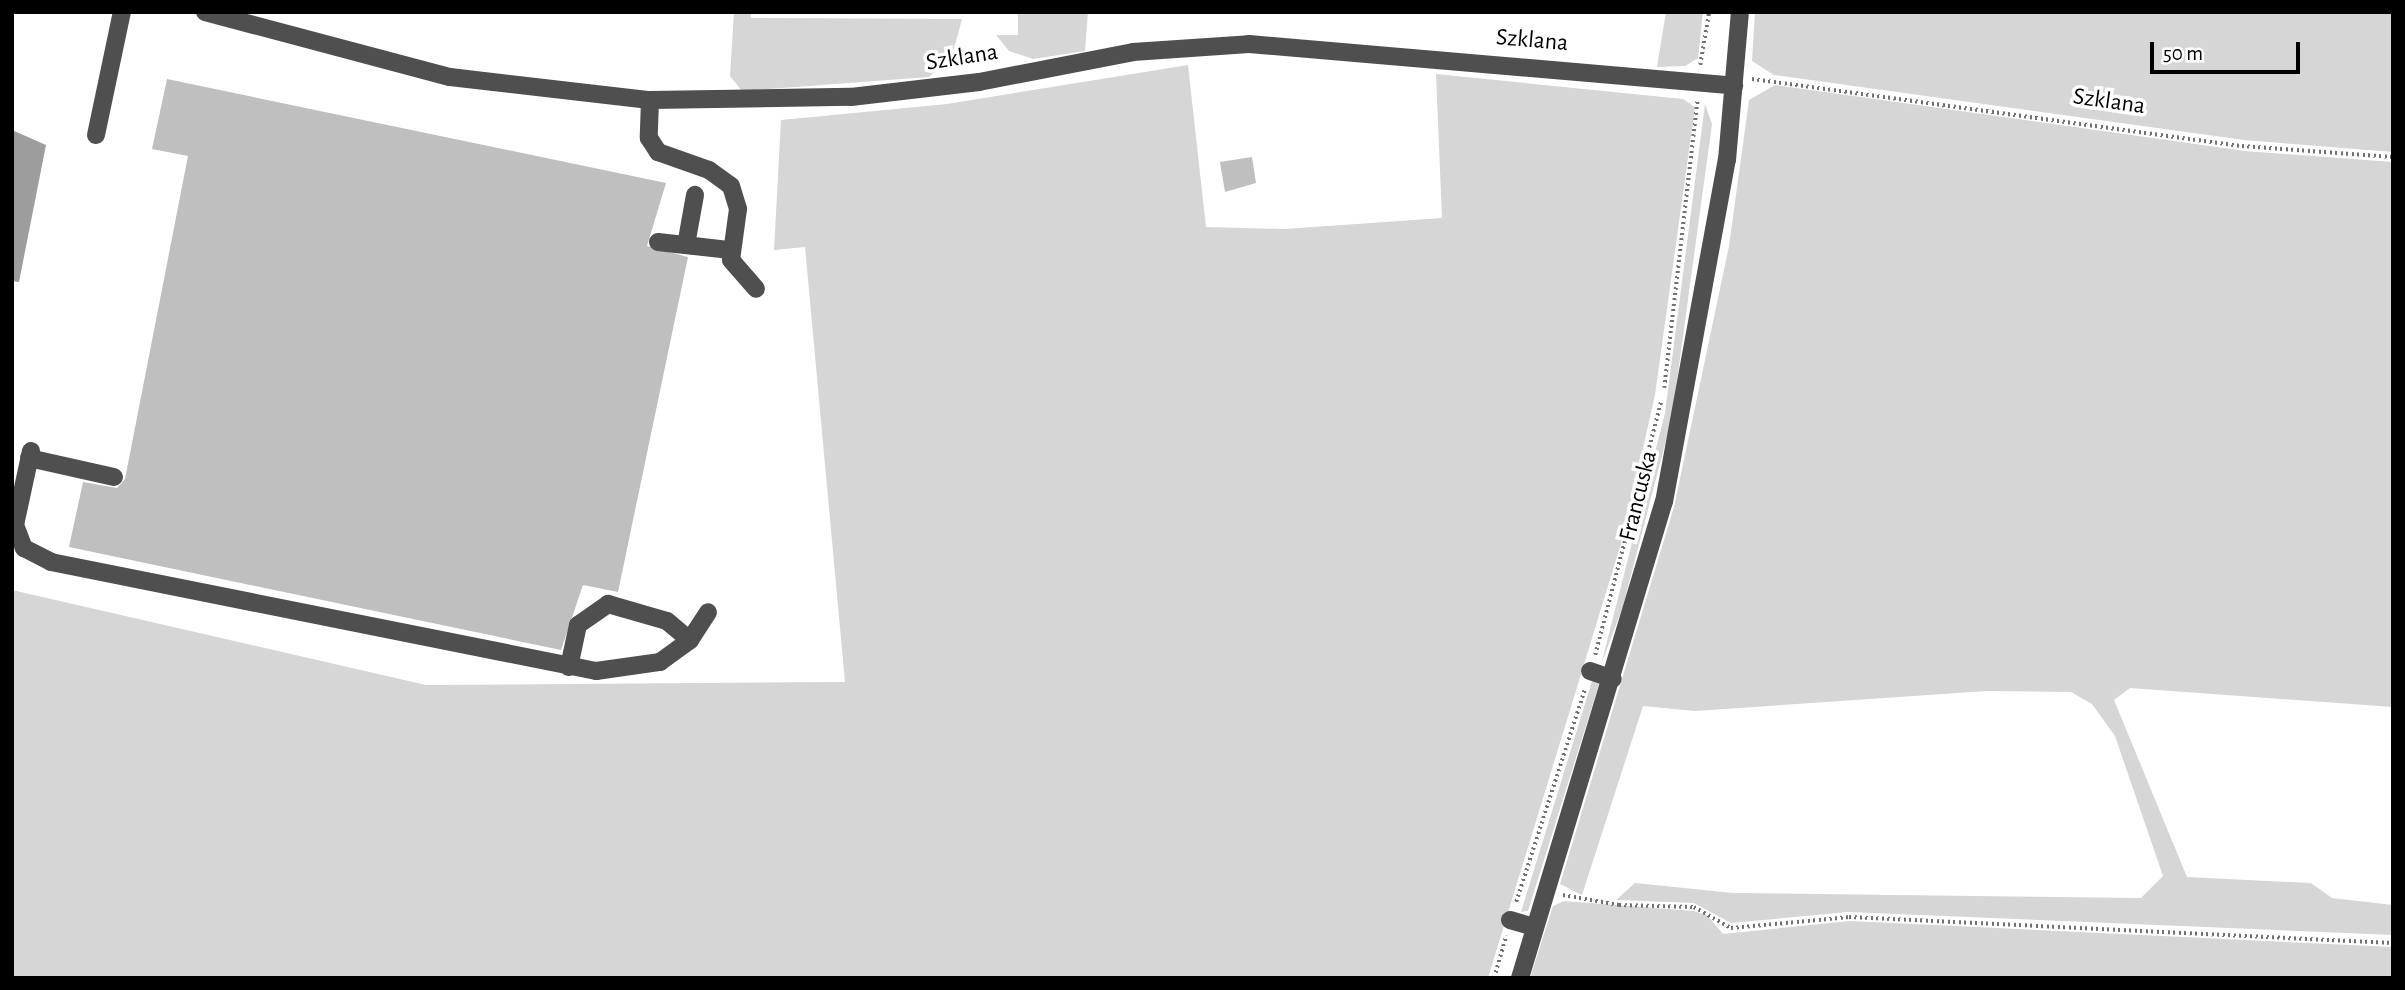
<!DOCTYPE html>
<style>
body{margin:0}
#map{position:relative;width:2405px;height:990px;overflow:hidden;background:#fff;font-family:"Alegreya Sans",sans-serif}
div>[style]{position:absolute}
.green>*{inset:0;background:#d6d6d6}
.water>*{inset:0;background:#9d9d9d}
.building>*{inset:0;background:#bfbfbf}
.path>*{height:3.5px;margin-top:-1.75px;transform-origin:0;background:repeating-linear-gradient(90deg,#717171 0 2px,transparent 0 5.5px)}
.minor>*{height:18px;margin:-9px;padding:0 9px;transform-origin:9px;border-radius:9px;background:#4f4f4f}
span{translate:-50% -50%;white-space:nowrap;text-align:center;line-height:1.15;-webkit-text-stroke:7px #fff;paint-order:stroke}
.street-label{font-size:24px;color:#000}
.frame{position:absolute;inset:0;border:14px solid #000;pointer-events:none}
.scale{position:absolute;left:2150px;top:42px;width:150px;height:32px;box-sizing:border-box;border:4px solid #000;border-top:0;padding-left:9px;font-size:21px;line-height:24px;white-space:nowrap;color:#000;-webkit-text-stroke:5px #fff;paint-order:stroke}
</style>
<div id="map">
<div class="green">
<div style="clip-path:polygon(734px 12px,751px 12px,751px 18px,962px 19px,952px 56px,929px 77px,742px 91px,730px 76px)"></div>
<div style="clip-path:polygon(1018px 12px,1088px 12px,1085px 51px,1033px 59px,1009px 51px,996px 35px,1018px 35px)"></div>
<div style="clip-path:polygon(1666px 12px,1703px 12px,1698px 58px,1685px 66px,1657px 67px)"></div>
<div style="clip-path:polygon(1755px 12px,2393px 12px,2393px 152px,2244px 140px,1774px 75px,1752px 61px)"></div>
<div style="clip-path:polygon(1188px 65px,1206px 227px,1285px 229px,1442px 218px,1436px 74px,1683px 99px,1695px 107px,1655px 395px,1623px 537px,1488px 978px,12px 978px,12px 590px,426px 685px,845px 682px,805px 247px,774px 250px,781px 120px,947px 104px)"></div>
<div style="clip-path:polygon(1775px 85px,2245px 151px,2393px 162px,2393px 707px,2130px 688px,2114px 700px,2187px 877px,2311px 883px,2332px 898px,2393px 905px,2393px 935px,1848px 912px,1731px 923px,1694px 903px,1616px 900px,1635px 883px,1733px 893px,2141px 898px,2163px 876px,2115px 736px,2092px 704px,2071px 692px,1987px 691px,1695px 711px,1643px 706px,1582px 895px,1560px 884px,1674px 507px,1729px 246px,1749px 100px)"></div>
<div style="clip-path:polygon(1705px 104px,1712px 124px,1672px 417px,1623px 606px,1601px 665px,1665px 413px)"></div>
<div style="clip-path:polygon(1592px 681px,1599px 684px,1528px 911px,1521px 912px)"></div>
<div style="clip-path:polygon(1564px 901px,1694px 911px,1708px 916px,1723px 934px,1850px 921px,2393px 947px,2393px 978px,1530px 978px,1553px 906px)"></div>
</div>
<div class="water">
<div style="clip-path:polygon(12px 130px,46px 145px,19px 282px,12px 281px)"></div>
</div>
<div class="building">
<div style="clip-path:polygon(167px 79px,666px 183px,647px 246px,688px 257px,618px 592px,583px 585px,561px 650px,69px 547px,83px 482px,117px 488px,125px 479px,188px 156px,152px 149px)"></div>
<div style="clip-path:polygon(1252px 157px,1256px 183px,1225px 192px,1220px 162px)"></div>
</div>
<div class="path">
<div style="left:1700px;top:65px;width:54px;rotate:-80.4deg"></div>
<div style="left:1752px;top:79px;width:495px;rotate:7.8deg"></div>
<div style="left:2242px;top:146px;width:151px;rotate:4.2deg"></div>
<div style="left:1664px;top:388px;width:289px;rotate:-83.4deg"></div>
<div style="left:1595px;top:655px;width:261px;rotate:-75.4deg"></div>
<div style="left:1563px;top:895px;width:57px;rotate:10.1deg"></div>
<div style="left:1619px;top:905px;width:75px;rotate:1.5deg"></div>
<div style="left:1694px;top:907px;width:43px;rotate:29.6deg"></div>
<div style="left:1731px;top:928px;width:119px;rotate:-5.3deg"></div>
<div style="left:1849px;top:917px;width:545px;rotate:2.74deg"></div>
<div style="left:1516px;top:902px;width:224px;rotate:-72.1deg"></div>
<div style="left:1494px;top:978px;width:44px;rotate:-74.1deg"></div>
</div>
<div class="minor">
<div style="left:205px;top:12px;width:253px;rotate:14.9deg"></div>
<div style="left:450px;top:77px;width:201px;rotate:6.6deg"></div>
<div style="left:650px;top:100px;width:201px;rotate:-0.9deg"></div>
<div style="left:851px;top:97px;width:129px;rotate:-6.7deg"></div>
<div style="left:979px;top:82px;width:157px;rotate:-11deg"></div>
<div style="left:1133px;top:52px;width:116px;rotate:-3.9deg"></div>
<div style="left:1249px;top:44px;width:487px;rotate:4.9deg"></div>
<div style="left:650px;top:100px;width:38px;rotate:92deg"></div>
<div style="left:649px;top:138px;width:17px;rotate:57deg"></div>
<div style="left:658px;top:152px;width:54px;rotate:19.4deg"></div>
<div style="left:709px;top:170px;width:27px;rotate:36deg"></div>
<div style="left:731px;top:186px;width:24px;rotate:73deg"></div>
<div style="left:738px;top:209px;width:51px;rotate:97.8deg"></div>
<div style="left:731px;top:260px;width:38px;rotate:49deg"></div>
<div style="left:96px;top:135px;width:126px;rotate:-78.1deg"></div>
<div style="left:658px;top:242px;width:71px;rotate:6.4deg"></div>
<div style="left:686px;top:245px;width:51px;rotate:-79.8deg"></div>
<div style="left:31px;top:451px;width:76px;rotate:102.2deg"></div>
<div style="left:15px;top:525px;width:25px;rotate:69deg"></div>
<div style="left:24px;top:548px;width:30px;rotate:27deg"></div>
<div style="left:51px;top:562px;width:556px;rotate:11.31deg"></div>
<div style="left:596px;top:671px;width:65px;rotate:-8deg"></div>
<div style="left:660px;top:662px;width:37px;rotate:-36deg"></div>
<div style="left:690px;top:640px;width:33px;rotate:-57deg"></div>
<div style="left:29px;top:458px;width:87px;rotate:12.6deg"></div>
<div style="left:569px;top:667px;width:43px;rotate:-77.9deg"></div>
<div style="left:578px;top:625px;width:37px;rotate:-35deg"></div>
<div style="left:608px;top:604px;width:61px;rotate:16.1deg"></div>
<div style="left:667px;top:621px;width:30px;rotate:40deg"></div>
<div style="left:1590px;top:671px;width:24px;rotate:19deg"></div>
<div style="left:1510px;top:920px;width:26px;rotate:16deg"></div>
<div style="left:1520px;top:978px;width:497px;rotate:-73.2deg"></div>
<div style="left:1664px;top:502px;width:348px;rotate:-79.6deg"></div>
<div style="left:1727px;top:160px;width:149px;rotate:-85deg"></div>
</div>
<div class="street-label">
<span style="left:1532px;top:41px;rotate:5deg">Szklana</span>
<span style="left:962px;top:58px;rotate:-9deg">Szklana</span>
<span style="left:2109px;top:102px;rotate:8deg">Szklana</span>
<span style="left:1639px;top:496px;rotate:-76deg">Francuska</span>
</div>
<div class="frame"></div>
<div class="scale">50 m</div>
</div>
